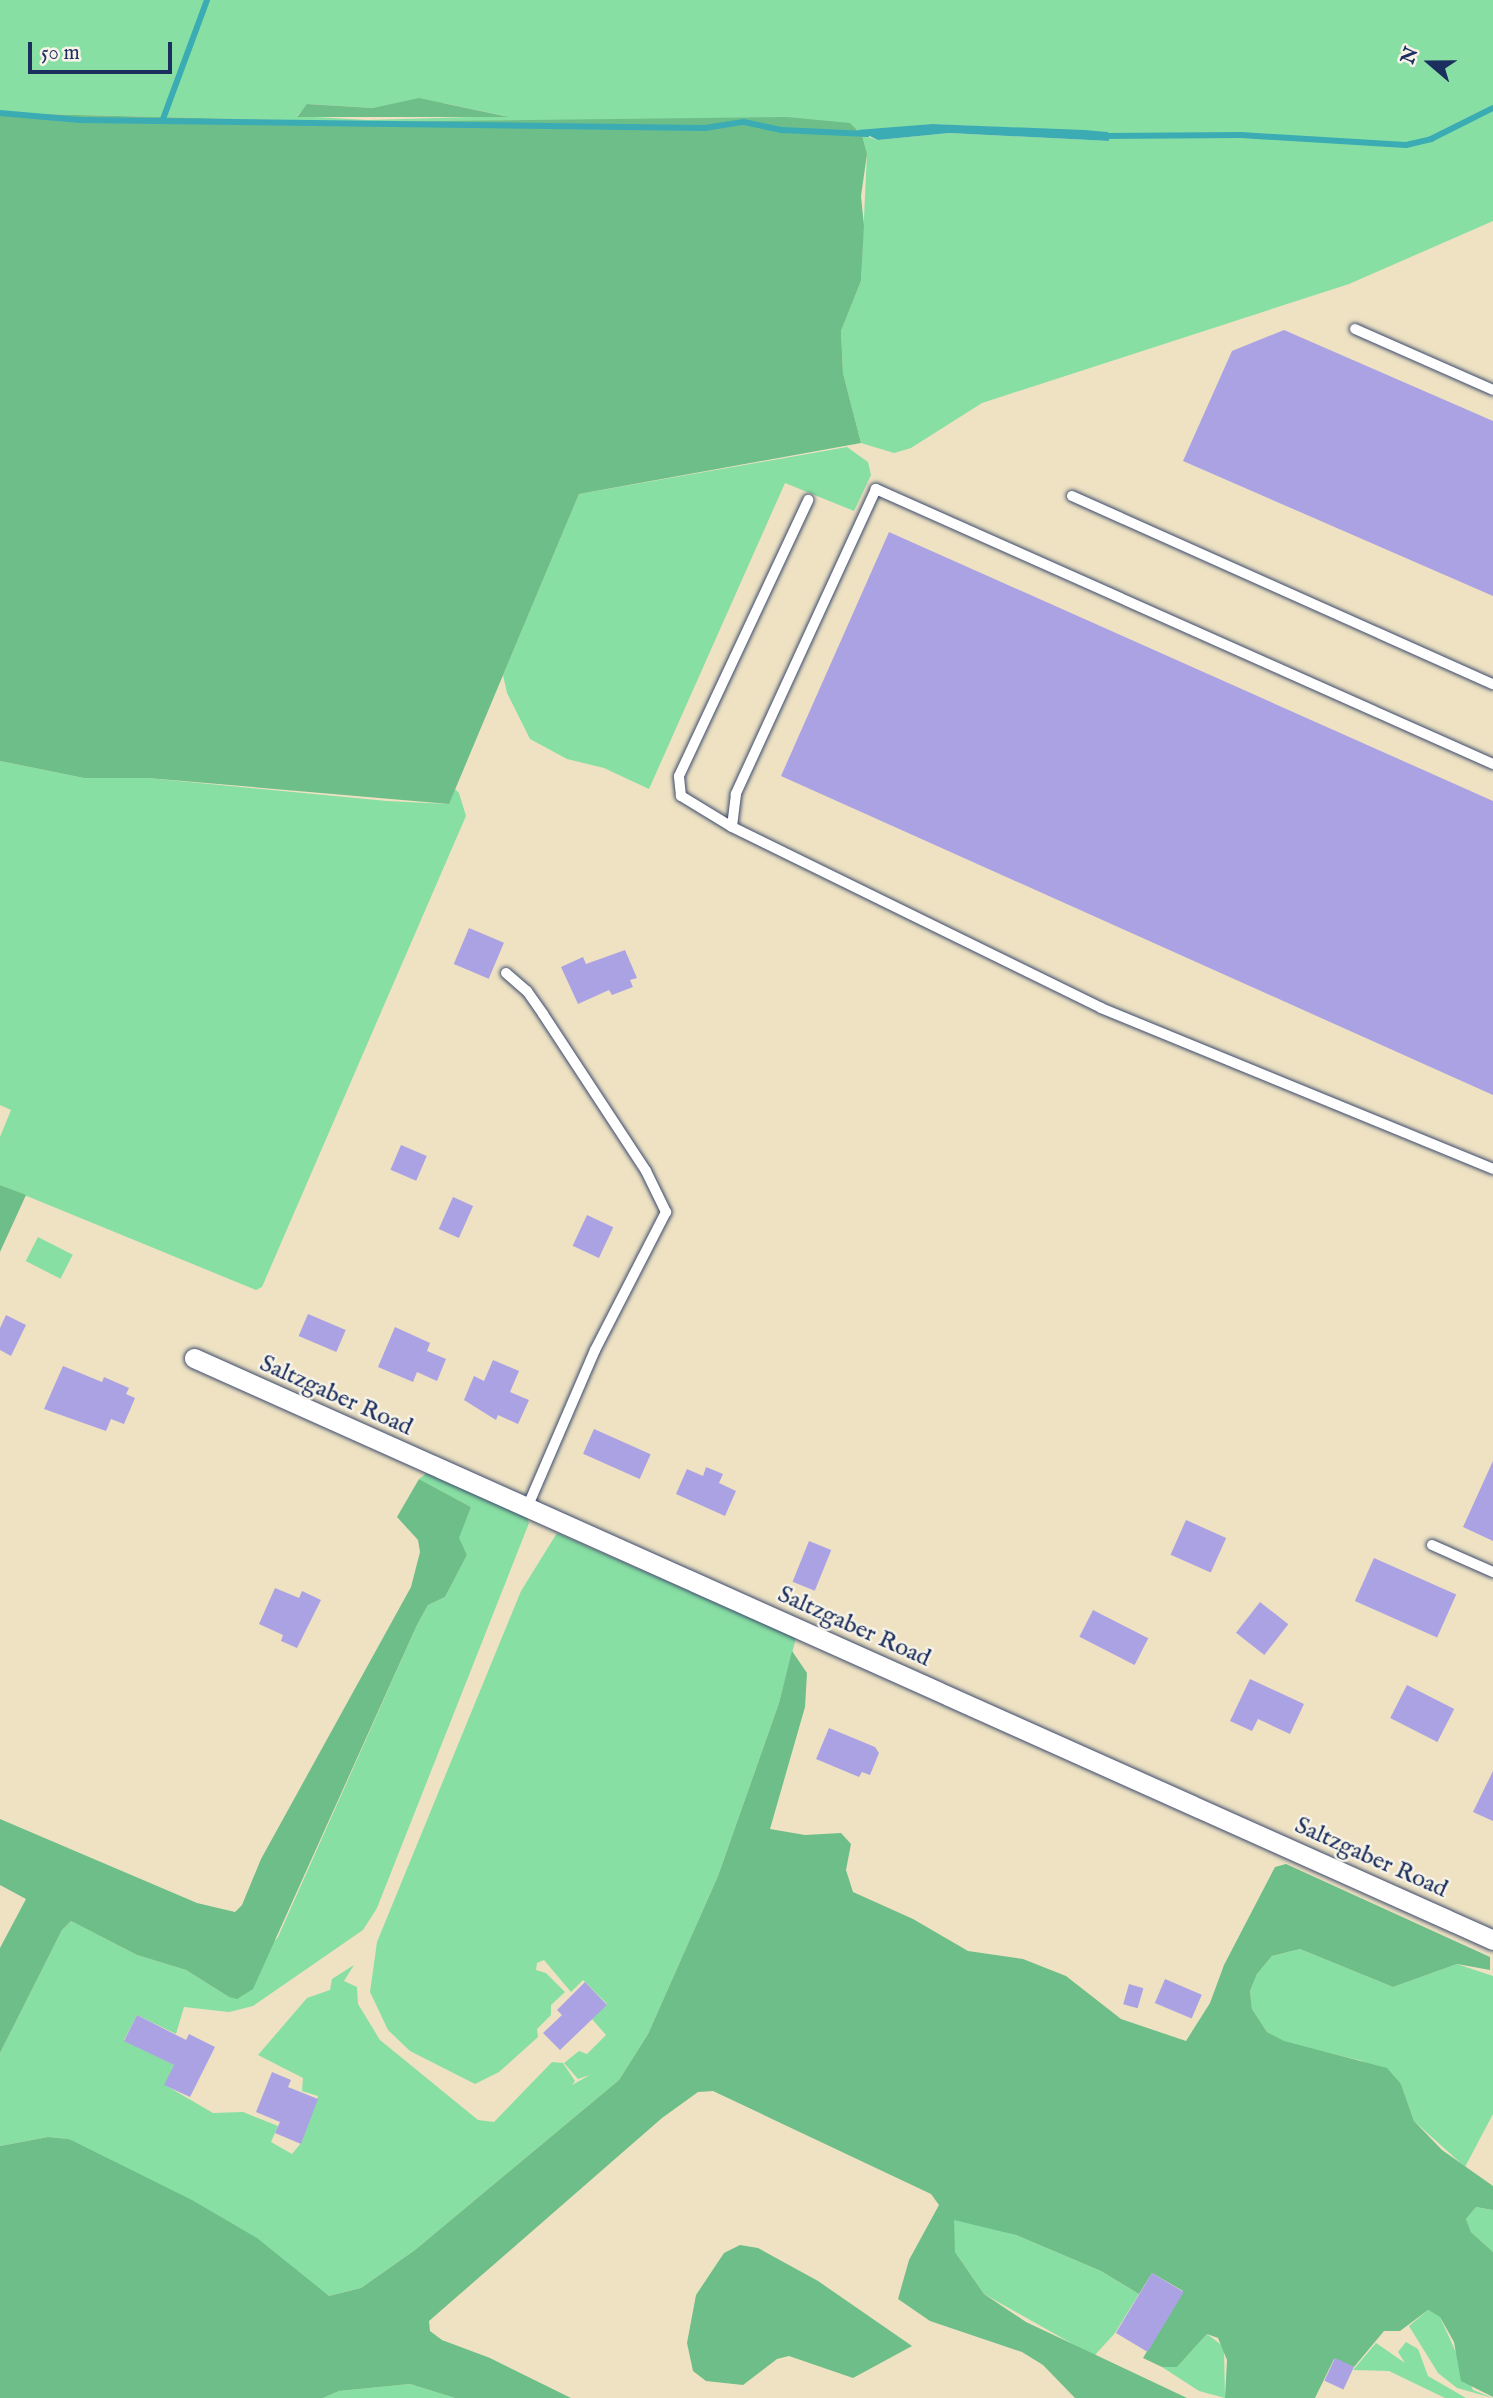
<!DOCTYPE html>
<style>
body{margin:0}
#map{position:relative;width:1493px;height:2398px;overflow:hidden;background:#eee2c3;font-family:"IM FELL English",serif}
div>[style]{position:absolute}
.green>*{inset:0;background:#88dfa3;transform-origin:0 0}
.forest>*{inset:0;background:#6ebe89}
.water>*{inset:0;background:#3bacb4}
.stream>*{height:6px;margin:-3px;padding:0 3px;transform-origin:3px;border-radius:3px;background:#3bacb4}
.building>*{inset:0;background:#aba2e3;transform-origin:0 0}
.roads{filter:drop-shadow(0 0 2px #3b4a6d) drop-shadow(0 0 2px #3b4a6d)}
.service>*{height:10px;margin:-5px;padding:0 5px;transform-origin:5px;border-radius:5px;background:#fff}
.minor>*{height:19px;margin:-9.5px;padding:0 9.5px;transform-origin:9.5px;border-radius:9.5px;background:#fff}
span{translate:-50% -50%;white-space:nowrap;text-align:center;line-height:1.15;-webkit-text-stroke:5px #f7f3e8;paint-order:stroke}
.street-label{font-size:24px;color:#1b2f5e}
.north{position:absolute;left:1395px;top:28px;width:70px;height:70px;-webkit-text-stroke:5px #f7f3e8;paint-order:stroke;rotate:290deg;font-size:19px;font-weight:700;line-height:28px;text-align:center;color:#1b2f5e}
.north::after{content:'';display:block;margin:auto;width:24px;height:32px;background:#1b2f5e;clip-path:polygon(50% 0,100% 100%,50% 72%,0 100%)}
.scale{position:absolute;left:28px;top:42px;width:144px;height:32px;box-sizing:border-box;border:4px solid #1b2f5e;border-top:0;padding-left:9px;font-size:21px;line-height:24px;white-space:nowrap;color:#1b2f5e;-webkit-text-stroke:5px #f7f3e8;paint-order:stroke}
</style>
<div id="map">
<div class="green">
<div style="clip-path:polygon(evenodd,0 0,1493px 0,1493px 221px,1349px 284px,982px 403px,911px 448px,894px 453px,861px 443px,843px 373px,841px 331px,861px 281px,867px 154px,862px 135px,878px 140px,949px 133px,1109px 141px,1108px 132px,932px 124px,862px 131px,843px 127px,581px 120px,358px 122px,0 113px,0 0,443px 103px,505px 116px,368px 120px,297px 116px,308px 104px,373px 108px,443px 103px)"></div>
<div style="clip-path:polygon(847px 447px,868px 462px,871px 475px,854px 511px,785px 483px,649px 789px,604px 768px,567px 759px,530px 739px,507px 693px,503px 675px,579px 494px)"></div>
<div style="clip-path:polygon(0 761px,84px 778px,148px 778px,387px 801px,448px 804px,455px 789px,459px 793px,466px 816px,262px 1287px,256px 1290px,0 1185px,0 1137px,11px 1110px,0 1105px)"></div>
<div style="left:38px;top:1237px;width:39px;height:27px;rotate:27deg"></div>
<div style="clip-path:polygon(427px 1473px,526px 1515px,529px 1523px,377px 1908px,363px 1930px,253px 2006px,229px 2012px,184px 2007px,176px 2034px,137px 2015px,124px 2040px,174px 2065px,165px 2085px,213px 2113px,243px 2112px,278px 2126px,271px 2142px,292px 2154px,301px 2143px,318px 2096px,302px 2091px,303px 2078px,258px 2055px,307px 1998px,330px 1990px,332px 1979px,354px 1965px,344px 1981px,357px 1987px,358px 2004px,380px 2040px,478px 2120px,494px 2122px,552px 2062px,563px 2063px,575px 2081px,572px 2085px,590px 2075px,578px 2079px,564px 2063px,579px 2051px,587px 2054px,606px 2035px,592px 2019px,607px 2004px,583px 1980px,571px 1992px,544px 1960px,537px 1963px,536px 1970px,546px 1973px,565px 1992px,551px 2005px,551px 2015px,537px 2029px,538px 2037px,499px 2072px,475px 2084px,410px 2051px,388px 2030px,370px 1992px,377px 1942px,521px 1591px,557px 1533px,796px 1638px,779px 1703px,718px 1876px,648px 2034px,619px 2080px,415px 2250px,361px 2288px,329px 2296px,69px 2139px,48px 2137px,0 2146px,0 2053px,62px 1930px,71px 1921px,137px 1955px,186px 1970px,229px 1997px,278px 1937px,417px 1625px,428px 1605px,445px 1597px,467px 1555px,458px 1538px,471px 1507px,419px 1479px)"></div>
<div style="clip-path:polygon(1300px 1949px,1393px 1987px,1457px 1964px,1493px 1976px,1493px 2114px,1465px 2167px,1414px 2121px,1401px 2084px,1362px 2061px,1284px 2042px,1267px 2032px,1252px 2009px,1250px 1991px,1257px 1974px,1272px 1956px)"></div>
<div style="clip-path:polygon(1476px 2207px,1493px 2210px,1493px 2252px,1471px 2232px,1466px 2219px)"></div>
<div style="clip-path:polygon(960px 2219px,1016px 2235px,1101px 2271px,1139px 2294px,1115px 2333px,1094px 2356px,984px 2294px,955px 2252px,951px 2230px,954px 2220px)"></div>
<div style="clip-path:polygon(1428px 2310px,1440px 2317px,1473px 2390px,1493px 2398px,1457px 2388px,1438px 2373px,1409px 2326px)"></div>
<div style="clip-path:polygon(1207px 2334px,1224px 2347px,1225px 2398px,1199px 2391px,1162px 2367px,1177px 2367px)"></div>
<div style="clip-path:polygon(1406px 2342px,1418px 2349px,1428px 2376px,1466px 2398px,1445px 2398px,1389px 2371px,1353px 2370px,1376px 2343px,1405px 2363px,1398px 2352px)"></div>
<div style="clip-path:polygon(410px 2384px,455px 2398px,323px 2398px,339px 2391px)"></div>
</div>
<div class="forest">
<div style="clip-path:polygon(419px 98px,509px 117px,297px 117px,307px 104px,373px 108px)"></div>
<div style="clip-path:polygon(0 113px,358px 122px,787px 117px,850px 123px,862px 135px,867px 154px,861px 196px,864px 226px,861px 281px,841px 331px,843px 373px,861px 443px,579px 494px,449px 804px,148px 778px,84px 778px,0 761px)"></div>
<div style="clip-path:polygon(0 1185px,26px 1195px,0 1252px)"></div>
<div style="clip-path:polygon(419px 1479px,471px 1507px,459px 1538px,467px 1555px,445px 1597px,428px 1605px,417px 1625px,253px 1989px,237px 1999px,229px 1997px,186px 1970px,137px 1955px,71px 1921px,62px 1930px,0 2053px,0 1948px,26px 1899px,0 1885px,0 1819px,197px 1903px,235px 1912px,242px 1905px,261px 1859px,411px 1587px,420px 1552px,418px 1540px,397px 1517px)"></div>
<div style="clip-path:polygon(792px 1651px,807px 1673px,805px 1707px,770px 1829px,805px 1835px,841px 1833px,851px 1844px,846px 1870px,853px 1892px,913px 1919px,968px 1951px,1023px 1959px,1066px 1976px,1121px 2019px,1186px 2041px,1210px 2003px,1224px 1965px,1275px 1867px,1286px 1864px,1490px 1957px,1490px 1970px,1457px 1964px,1393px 1987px,1300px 1949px,1272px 1956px,1257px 1974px,1250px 1991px,1252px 2009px,1267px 2032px,1284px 2041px,1387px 2068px,1401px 2084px,1414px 2121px,1442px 2150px,1493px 2186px,1493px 2210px,1476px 2207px,1466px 2219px,1471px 2232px,1493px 2252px,1493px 2397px,1461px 2381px,1454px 2342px,1440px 2317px,1428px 2310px,1400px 2331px,1384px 2331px,1354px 2367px,1334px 2359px,1315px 2398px,1225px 2398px,1227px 2360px,1218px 2338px,1207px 2334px,1177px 2367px,1162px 2367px,1143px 2358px,1183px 2291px,1152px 2273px,1139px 2294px,1101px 2271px,1016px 2235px,954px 2220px,955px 2252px,984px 2294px,1026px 2322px,1187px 2398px,1075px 2398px,1043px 2365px,1022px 2352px,930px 2321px,898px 2299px,909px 2260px,939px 2205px,931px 2194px,713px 2091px,698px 2092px,662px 2118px,429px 2321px,430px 2331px,442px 2340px,490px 2358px,571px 2398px,455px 2398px,410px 2384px,339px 2391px,323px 2398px,0 2398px,0 2146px,48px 2137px,69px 2139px,192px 2200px,257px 2238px,329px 2296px,361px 2288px,415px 2250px,619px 2080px,648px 2034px,718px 1876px,779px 1703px)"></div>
<div style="clip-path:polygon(740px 2245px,758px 2248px,818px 2281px,912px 2346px,853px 2378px,789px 2356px,777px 2359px,743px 2385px,706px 2381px,693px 2371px,687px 2343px,696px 2295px,724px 2253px)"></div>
</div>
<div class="water">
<div style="clip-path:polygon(932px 124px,1084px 130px,1108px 132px,1109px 141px,949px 133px,878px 140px,857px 130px)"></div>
</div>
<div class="stream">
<div style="left:0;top:113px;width:80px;rotate:5deg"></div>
<div style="left:80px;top:120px;width:625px;rotate:0.73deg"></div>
<div style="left:705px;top:128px;width:39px;rotate:-9deg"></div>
<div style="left:744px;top:122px;width:39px;rotate:12deg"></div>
<div style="left:782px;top:130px;width:85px;rotate:2.7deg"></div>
<div style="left:163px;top:119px;width:127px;rotate:-69.7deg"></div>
<div style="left:1101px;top:136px;width:140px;rotate:-0.4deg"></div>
<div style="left:1241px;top:135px;width:165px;rotate:3.5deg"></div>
<div style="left:1406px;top:145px;width:26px;rotate:-13deg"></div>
<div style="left:1431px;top:139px;width:69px;rotate:-26.6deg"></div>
</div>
<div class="building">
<div style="clip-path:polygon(1284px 330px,1493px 421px,1493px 596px,1183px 461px,1232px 351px)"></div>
<div style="clip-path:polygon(889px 532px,1493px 801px,1493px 1095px,781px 776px)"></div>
<div style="left:469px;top:928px;width:38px;height:39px;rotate:23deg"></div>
<div style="clip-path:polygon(625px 950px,637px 978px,630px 980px,633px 987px,612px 995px,609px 990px,578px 1004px,561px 967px,583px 957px,586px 964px)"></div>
<div style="left:401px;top:1145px;width:28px;height:27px;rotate:23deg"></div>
<div style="left:453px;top:1197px;width:22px;height:35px;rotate:24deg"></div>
<div style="left:587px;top:1215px;width:29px;height:34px;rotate:25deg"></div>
<div style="left:308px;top:1314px;width:41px;height:24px;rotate:23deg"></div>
<div style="clip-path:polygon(6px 1315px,26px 1325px,11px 1356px,0 1350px,0 1328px)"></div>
<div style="clip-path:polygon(395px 1327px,430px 1343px,427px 1351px,446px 1359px,437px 1381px,417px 1372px,413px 1382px,378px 1367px)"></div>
<div style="clip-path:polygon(493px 1360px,519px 1371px,510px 1392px,529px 1400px,518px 1424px,498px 1415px,496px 1420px,464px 1400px,474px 1376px,484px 1381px)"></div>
<div style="clip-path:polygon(63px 1366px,102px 1382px,104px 1377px,129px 1388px,126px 1394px,135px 1398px,124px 1424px,111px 1419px,106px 1431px,44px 1409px)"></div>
<div style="left:594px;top:1429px;width:62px;height:27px;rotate:24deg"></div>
<div style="clip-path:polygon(1493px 1461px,1493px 1541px,1463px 1527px)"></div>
<div style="clip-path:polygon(706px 1467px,723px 1474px,719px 1483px,736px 1491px,725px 1516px,676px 1494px,687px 1469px,703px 1476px)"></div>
<div style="left:1186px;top:1520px;width:44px;height:38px;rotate:24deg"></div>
<div style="left:809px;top:1541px;width:24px;height:44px;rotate:22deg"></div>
<div style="left:1374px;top:1558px;width:90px;height:47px;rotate:24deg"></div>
<div style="clip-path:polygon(275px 1588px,299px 1598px,302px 1591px,321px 1600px,297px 1648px,281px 1641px,283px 1635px,259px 1624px)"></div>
<div style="left:1260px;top:1602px;width:36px;height:39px;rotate:38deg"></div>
<div style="left:1093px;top:1610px;width:62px;height:30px;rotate:27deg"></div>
<div style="clip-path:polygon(1250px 1679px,1304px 1704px,1290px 1734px,1258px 1719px,1252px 1731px,1230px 1721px)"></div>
<div style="left:1407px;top:1685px;width:53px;height:37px;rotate:27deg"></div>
<div style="clip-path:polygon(829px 1728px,875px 1747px,879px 1753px,870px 1775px,862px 1772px,859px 1777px,816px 1759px)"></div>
<div style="clip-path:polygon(1493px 1771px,1493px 1821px,1473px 1812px)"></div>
<div style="left:1165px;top:1979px;width:40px;height:26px;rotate:23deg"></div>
<div style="clip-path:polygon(585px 1982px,607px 2005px,560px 2050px,543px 2033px,562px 2015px,557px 2010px)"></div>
<div style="left:1129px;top:1984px;width:15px;height:21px;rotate:16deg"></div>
<div style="clip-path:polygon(137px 2015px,186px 2040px,189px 2034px,215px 2047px,190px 2097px,164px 2085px,174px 2065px,124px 2041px)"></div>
<div style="clip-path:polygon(272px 2072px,291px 2080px,288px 2087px,318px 2099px,301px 2144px,275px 2133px,280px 2122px,256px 2112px)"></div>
<div style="left:1152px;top:2273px;width:37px;height:70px;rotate:31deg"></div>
<div style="left:1335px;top:2358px;width:21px;height:25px;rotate:25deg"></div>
</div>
<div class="roads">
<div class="service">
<div style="left:1355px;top:329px;width:151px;rotate:23.8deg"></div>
<div style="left:1072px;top:496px;width:461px;rotate:24.1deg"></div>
<div style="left:1493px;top:764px;width:676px;rotate:-155.98deg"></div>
<div style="left:876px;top:489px;width:336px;rotate:114.7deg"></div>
<div style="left:736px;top:794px;width:33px;rotate:97deg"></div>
<div style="left:732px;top:827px;width:411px;rotate:26.1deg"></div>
<div style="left:1101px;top:1008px;width:424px;rotate:22.3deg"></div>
<div style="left:732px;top:827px;width:60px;rotate:-148.7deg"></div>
<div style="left:681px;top:796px;width:20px;rotate:-96deg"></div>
<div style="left:679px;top:776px;width:305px;rotate:-64.9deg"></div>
<div style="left:506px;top:973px;width:28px;rotate:41deg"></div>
<div style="left:527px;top:991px;width:28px;rotate:55deg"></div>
<div style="left:543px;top:1014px;width:188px;rotate:56.7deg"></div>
<div style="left:646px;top:1171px;width:46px;rotate:64deg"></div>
<div style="left:666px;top:1212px;width:155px;rotate:117.2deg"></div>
<div style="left:595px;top:1350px;width:172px;rotate:113.3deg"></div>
<div style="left:1432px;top:1545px;width:67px;rotate:23.9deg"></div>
</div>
<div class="minor">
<div style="left:194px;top:1358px;width:1423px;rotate:24.13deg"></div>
</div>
</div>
<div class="street-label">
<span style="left:336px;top:1396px;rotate:24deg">Saltzgaber Road</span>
<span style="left:854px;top:1627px;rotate:24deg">Saltzgaber Road</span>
<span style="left:1371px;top:1858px;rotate:24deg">Saltzgaber Road</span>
</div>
<div class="north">N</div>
<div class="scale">50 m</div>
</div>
